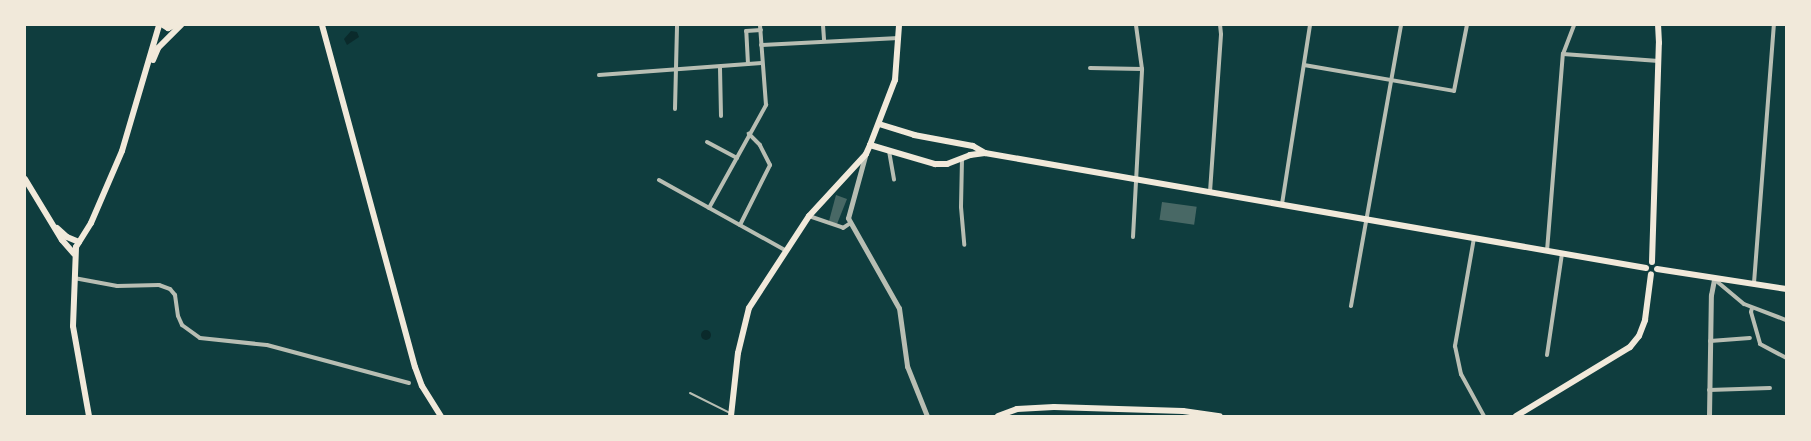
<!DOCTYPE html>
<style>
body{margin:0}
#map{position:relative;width:1811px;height:441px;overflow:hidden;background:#0f3d3e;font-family:Figtree,sans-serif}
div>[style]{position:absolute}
.water>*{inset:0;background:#0a2a2b}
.round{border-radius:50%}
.building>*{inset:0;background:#486865;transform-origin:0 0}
.service>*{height:2px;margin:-1px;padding:0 1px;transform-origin:1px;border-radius:1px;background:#b8beb3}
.minor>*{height:4px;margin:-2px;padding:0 2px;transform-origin:2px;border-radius:2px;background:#b8beb3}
.tertiary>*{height:5px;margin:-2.5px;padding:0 2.5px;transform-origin:2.5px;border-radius:2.5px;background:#b8beb3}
.secondary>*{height:6px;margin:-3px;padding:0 3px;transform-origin:3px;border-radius:3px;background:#f1e9da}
span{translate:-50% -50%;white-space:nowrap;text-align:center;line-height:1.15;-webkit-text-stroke:3px #f1e9da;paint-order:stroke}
.frame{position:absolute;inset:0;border:26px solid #f1e9da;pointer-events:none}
</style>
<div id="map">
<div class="water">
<div style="clip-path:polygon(351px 31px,357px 32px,359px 37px,347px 45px,344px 39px)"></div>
<div class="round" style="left:701px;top:330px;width:10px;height:10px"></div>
</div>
<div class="building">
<div style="clip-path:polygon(836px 195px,847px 199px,837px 224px,829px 221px)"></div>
<div style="left:1162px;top:202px;width:35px;height:18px;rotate:8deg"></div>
</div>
<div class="service">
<div style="left:690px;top:393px;width:45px;rotate:26.6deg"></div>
</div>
<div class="minor">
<div style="left:823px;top:25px;width:15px;rotate:86deg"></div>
<div style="left:761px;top:45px;width:138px;rotate:-2.9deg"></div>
<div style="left:1563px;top:54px;width:96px;rotate:4.2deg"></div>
<div style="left:748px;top:64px;width:33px;rotate:-93deg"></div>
<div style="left:746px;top:31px;width:15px;rotate:-4deg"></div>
<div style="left:1304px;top:65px;width:152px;rotate:9.8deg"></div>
<div style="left:1454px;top:91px;width:67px;rotate:-78.9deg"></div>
<div style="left:720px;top:68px;width:48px;rotate:88.8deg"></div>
<div style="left:1090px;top:68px;width:52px;rotate:1.1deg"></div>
<div style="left:599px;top:75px;width:163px;rotate:-4.2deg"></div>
<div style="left:675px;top:109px;width:84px;rotate:-88.6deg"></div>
<div style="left:707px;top:142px;width:34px;rotate:28deg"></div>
<div style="left:889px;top:151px;width:29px;rotate:80deg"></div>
<div style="left:962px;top:159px;width:48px;rotate:91.2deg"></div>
<div style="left:961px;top:207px;width:38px;rotate:85deg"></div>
<div style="left:659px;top:180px;width:144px;rotate:29.1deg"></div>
<div style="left:1210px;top:192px;width:158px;rotate:-86deg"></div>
<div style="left:1221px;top:34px;width:9px;rotate:-96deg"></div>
<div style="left:1282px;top:204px;width:181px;rotate:-81.1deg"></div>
<div style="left:709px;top:208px;width:118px;rotate:-61deg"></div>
<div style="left:766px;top:105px;width:80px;rotate:-94.3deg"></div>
<div style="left:809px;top:216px;width:36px;rotate:19deg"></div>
<div style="left:843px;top:228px;width:7px;rotate:-34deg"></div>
<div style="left:740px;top:225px;width:67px;rotate:-63.4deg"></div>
<div style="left:770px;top:165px;width:22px;rotate:-117deg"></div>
<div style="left:760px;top:145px;width:16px;rotate:-135deg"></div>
<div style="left:1133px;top:237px;width:168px;rotate:-86.9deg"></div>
<div style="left:1142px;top:69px;width:44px;rotate:-97.8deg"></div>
<div style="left:1474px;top:238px;width:110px;rotate:100deg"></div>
<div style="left:1455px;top:346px;width:29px;rotate:78deg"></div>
<div style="left:1461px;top:374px;width:48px;rotate:61.3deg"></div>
<div style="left:1547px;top:251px;width:198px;rotate:-85.4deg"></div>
<div style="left:1563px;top:54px;width:31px;rotate:-69deg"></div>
<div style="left:74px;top:278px;width:44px;rotate:10.5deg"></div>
<div style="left:117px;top:286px;width:42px;rotate:-1.4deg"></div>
<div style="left:159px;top:285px;width:12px;rotate:20deg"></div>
<div style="left:170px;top:289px;width:8px;rotate:50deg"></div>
<div style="left:175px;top:295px;width:21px;rotate:82deg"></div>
<div style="left:178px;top:316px;width:10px;rotate:66deg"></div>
<div style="left:182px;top:325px;width:22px;rotate:36deg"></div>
<div style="left:200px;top:338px;width:67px;rotate:6deg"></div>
<div style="left:267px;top:345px;width:147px;rotate:15deg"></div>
<div style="left:1714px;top:279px;width:39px;rotate:40deg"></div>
<div style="left:1744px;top:304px;width:45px;rotate:20.9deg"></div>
<div style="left:1754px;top:283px;width:259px;rotate:-85.6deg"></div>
<div style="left:1351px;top:306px;width:285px;rotate:-79.9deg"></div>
<div style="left:1752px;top:308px;width:4px;rotate:104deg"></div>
<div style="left:1751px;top:312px;width:33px;rotate:74deg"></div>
<div style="left:1760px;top:344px;width:30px;rotate:28deg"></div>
<div style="left:1710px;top:341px;width:40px;rotate:-4.3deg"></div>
<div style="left:1547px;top:355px;width:102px;rotate:-81.6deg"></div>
<div style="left:1709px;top:390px;width:61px;rotate:-1.9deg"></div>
</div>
<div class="tertiary">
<div style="left:865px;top:156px;width:64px;rotate:105.3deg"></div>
<div style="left:848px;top:218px;width:103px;rotate:60.5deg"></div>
<div style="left:899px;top:308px;width:59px;rotate:82.1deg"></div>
<div style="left:907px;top:366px;width:54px;rotate:68.2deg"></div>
<div style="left:1709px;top:416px;width:121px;rotate:-89.1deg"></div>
<div style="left:1711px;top:295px;width:16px;rotate:-79deg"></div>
</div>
<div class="secondary">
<div style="left:163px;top:25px;width:6px;rotate:31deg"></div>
<div style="left:168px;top:28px;width:8px;rotate:-23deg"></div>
<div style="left:322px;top:25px;width:354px;rotate:74.8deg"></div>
<div style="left:415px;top:367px;width:20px;rotate:70deg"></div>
<div style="left:422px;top:386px;width:36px;rotate:58deg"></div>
<div style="left:153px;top:60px;width:13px;rotate:-67deg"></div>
<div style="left:158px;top:48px;width:33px;rotate:-45deg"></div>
<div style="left:879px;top:124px;width:37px;rotate:17deg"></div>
<div style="left:914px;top:135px;width:60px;rotate:10.6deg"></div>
<div style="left:973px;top:146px;width:14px;rotate:30deg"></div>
<div style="left:870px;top:145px;width:68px;rotate:16.3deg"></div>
<div style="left:935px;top:164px;width:12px"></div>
<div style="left:947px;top:164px;width:25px;rotate:-21deg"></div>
<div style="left:970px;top:155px;width:15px;rotate:-8deg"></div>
<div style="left:985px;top:153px;width:671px;rotate:9.87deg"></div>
<div style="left:25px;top:179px;width:71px;rotate:58.8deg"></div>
<div style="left:62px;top:240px;width:18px;rotate:49deg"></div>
<div style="left:57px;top:228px;width:13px;rotate:42deg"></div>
<div style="left:67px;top:237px;width:13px;rotate:23deg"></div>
<div style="left:1652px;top:262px;width:219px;rotate:-88.2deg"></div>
<div style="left:1659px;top:43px;width:18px;rotate:-93deg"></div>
<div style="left:1657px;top:269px;width:131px;rotate:8.8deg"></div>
<div style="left:89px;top:416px;width:91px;rotate:-100.1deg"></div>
<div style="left:73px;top:326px;width:79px;rotate:-87.8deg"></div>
<div style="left:76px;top:247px;width:28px;rotate:-58deg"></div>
<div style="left:91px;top:223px;width:78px;rotate:-66.7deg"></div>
<div style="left:122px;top:151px;width:131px;rotate:-73.6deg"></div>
<div style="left:731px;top:416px;width:63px;rotate:-83.7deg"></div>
<div style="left:738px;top:353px;width:46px;rotate:-76.3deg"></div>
<div style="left:749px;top:308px;width:110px;rotate:-56.9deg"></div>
<div style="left:809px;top:216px;width:84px;rotate:-47.4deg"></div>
<div style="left:866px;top:154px;width:10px;rotate:-66deg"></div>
<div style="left:870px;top:145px;width:70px;rotate:-69deg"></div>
<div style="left:895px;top:80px;width:55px;rotate:-85.8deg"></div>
<div style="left:998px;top:416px;width:20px;rotate:-20deg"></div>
<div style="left:1017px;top:409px;width:37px;rotate:-3deg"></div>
<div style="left:1054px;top:407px;width:129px;rotate:1.8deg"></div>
<div style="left:1183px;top:411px;width:37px;rotate:8deg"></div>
<div style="left:1516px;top:416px;width:133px;rotate:-31.2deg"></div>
<div style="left:1630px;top:347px;width:14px;rotate:-51deg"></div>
<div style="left:1639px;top:336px;width:17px;rotate:-69deg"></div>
<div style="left:1645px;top:320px;width:46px;rotate:-82.6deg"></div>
</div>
<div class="frame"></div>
</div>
